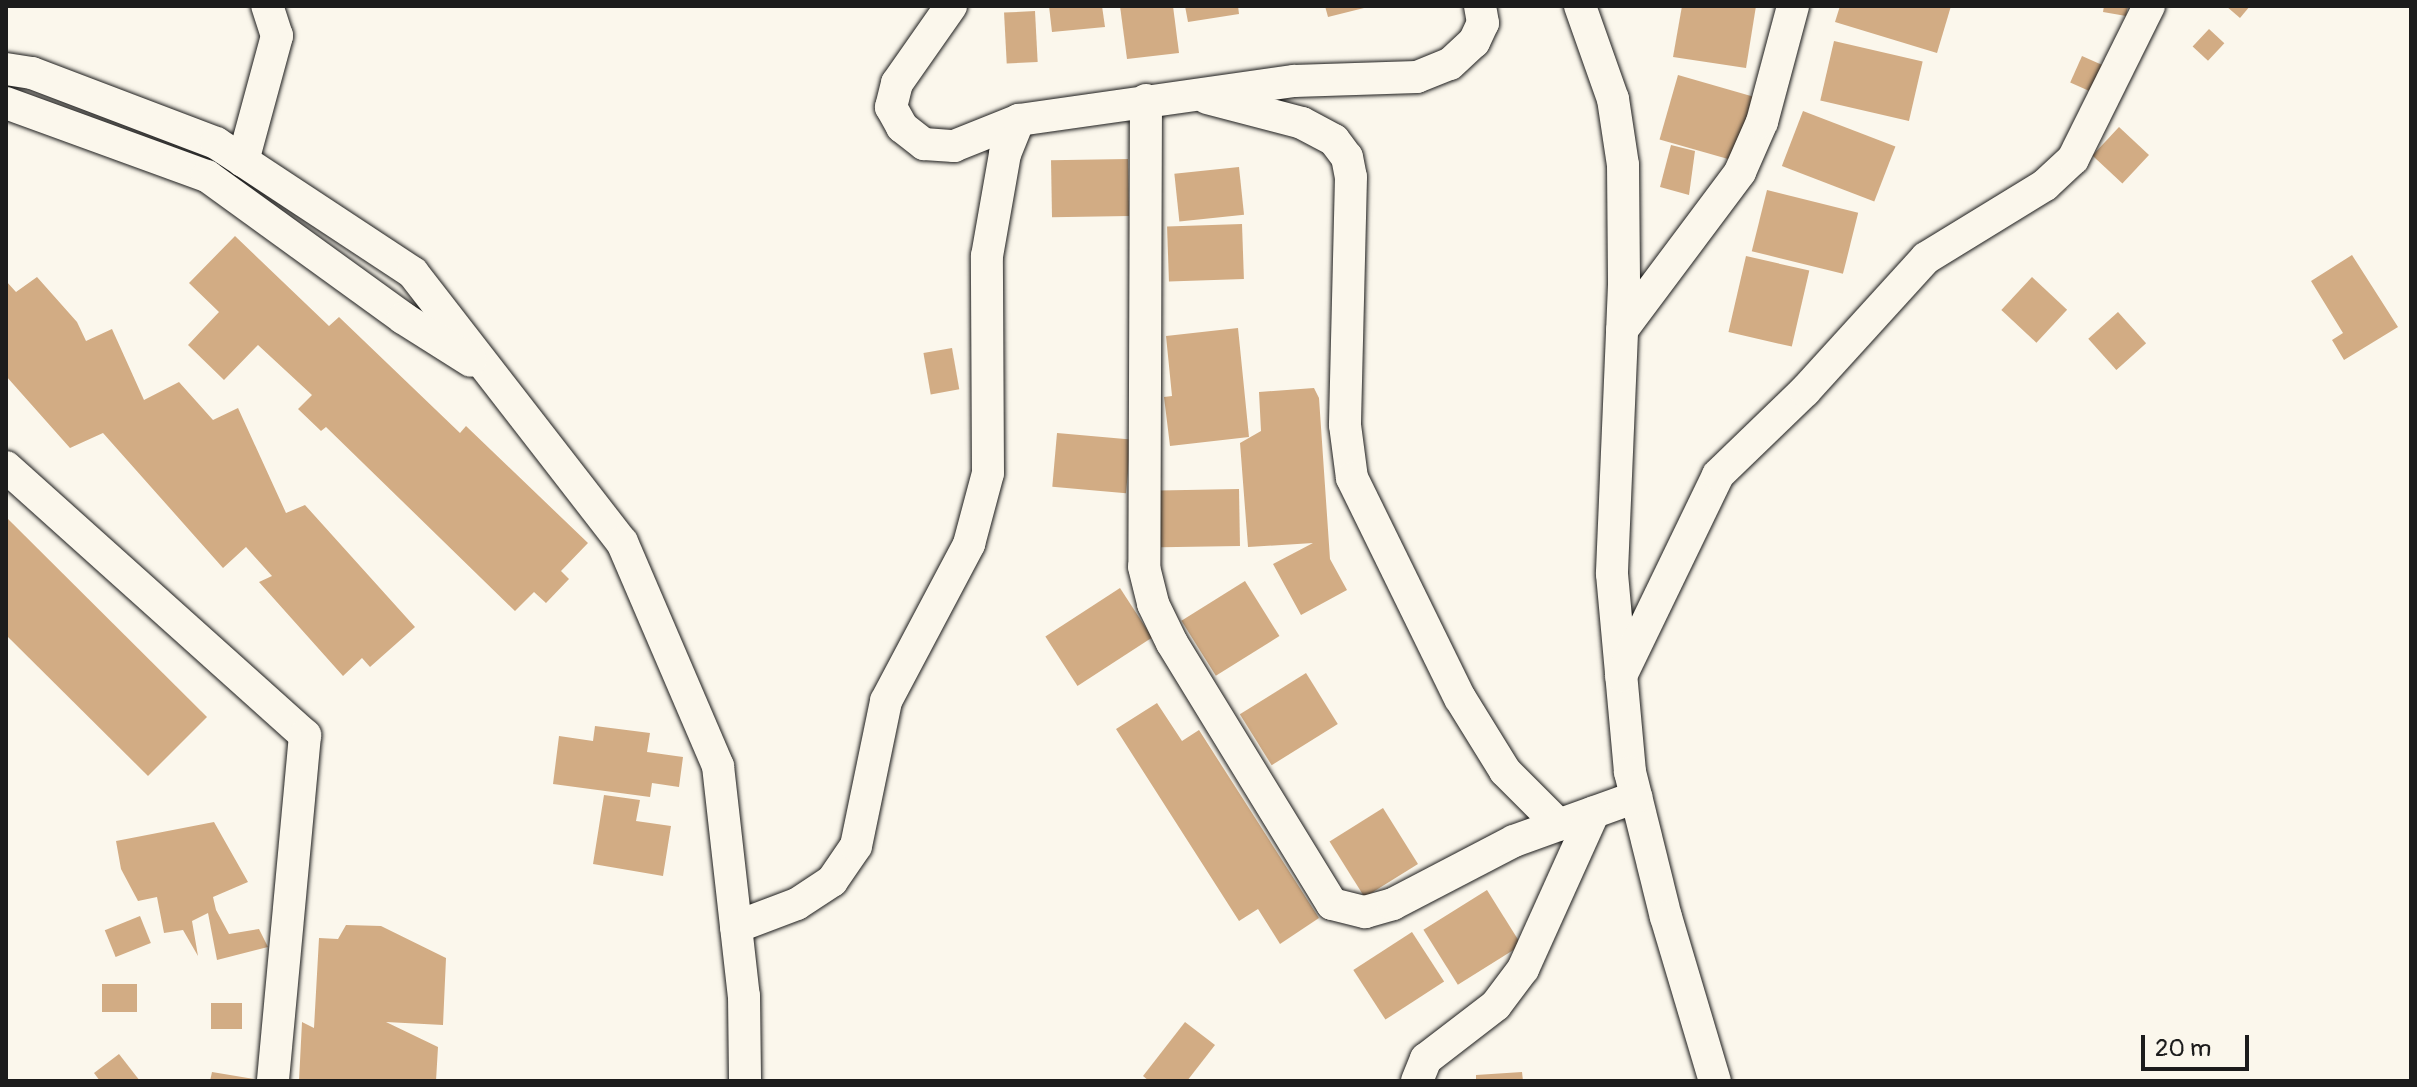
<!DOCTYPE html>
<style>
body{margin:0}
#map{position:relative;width:2417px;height:1087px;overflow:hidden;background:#fbf7ec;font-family:Pangolin,sans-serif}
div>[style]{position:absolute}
.building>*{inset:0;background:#d2ac84;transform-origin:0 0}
.roads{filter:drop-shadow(0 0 2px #1c1c1c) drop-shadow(0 0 2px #1c1c1c)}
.street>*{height:32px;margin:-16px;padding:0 16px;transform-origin:16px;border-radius:16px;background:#fbf7ec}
span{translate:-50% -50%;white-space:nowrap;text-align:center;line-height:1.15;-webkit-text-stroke:8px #fbf7ec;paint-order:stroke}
.frame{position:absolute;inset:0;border:8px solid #1c1c1c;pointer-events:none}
.scale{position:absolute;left:2141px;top:1035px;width:108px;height:36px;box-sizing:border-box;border:4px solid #1c1c1c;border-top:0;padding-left:10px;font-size:24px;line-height:28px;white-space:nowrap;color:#1c1c1c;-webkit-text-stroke:6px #fbf7ec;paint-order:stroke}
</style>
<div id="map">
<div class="building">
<div style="clip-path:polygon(1049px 6px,1102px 6px,1105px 27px,1052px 32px)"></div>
<div style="clip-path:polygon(1120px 6px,1173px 6px,1179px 53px,1127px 59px)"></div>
<div style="clip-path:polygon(1185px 6px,1238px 6px,1239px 14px,1188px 22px)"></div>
<div style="clip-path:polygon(1325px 6px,1368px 6px,1368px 7px,1328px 17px)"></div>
<div style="clip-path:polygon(1682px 6px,1756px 6px,1746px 68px,1673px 57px)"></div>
<div style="clip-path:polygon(1840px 6px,1951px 6px,1937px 53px,1835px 22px)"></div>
<div style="clip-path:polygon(2104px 6px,2128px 6px,2126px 16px,2103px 12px)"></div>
<div style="clip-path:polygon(2226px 6px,2250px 6px,2240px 18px)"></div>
<div style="left:1035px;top:11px;width:51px;height:31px;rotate:87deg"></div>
<div style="left:2209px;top:29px;width:21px;height:24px;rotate:43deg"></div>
<div style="left:1834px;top:41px;width:91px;height:61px;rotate:13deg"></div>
<div style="left:2082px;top:56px;width:24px;height:29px;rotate:24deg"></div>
<div style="left:1678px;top:75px;width:85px;height:67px;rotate:16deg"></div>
<div style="left:1803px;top:111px;width:99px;height:59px;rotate:21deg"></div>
<div style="left:2119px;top:127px;width:41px;height:39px;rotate:43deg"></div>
<div style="clip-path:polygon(1671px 145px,1695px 151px,1689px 195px,1660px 187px)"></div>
<div style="left:1128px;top:159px;width:57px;height:77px;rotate:89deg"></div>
<div style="left:1239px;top:167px;width:48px;height:65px;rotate:84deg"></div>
<div style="left:1767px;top:190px;width:94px;height:63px;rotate:14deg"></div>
<div style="left:1242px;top:224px;width:55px;height:75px;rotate:88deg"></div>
<div style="clip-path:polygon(235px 236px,329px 326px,339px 317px,460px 433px,466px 426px,588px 543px,561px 571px,569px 579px,546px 603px,534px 592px,515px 611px,326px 427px,321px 431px,298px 409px,312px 395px,258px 345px,224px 380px,188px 345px,219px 312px,189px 283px)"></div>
<div style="clip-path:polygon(2352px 255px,2398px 327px,2344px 360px,2332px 340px,2343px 333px,2311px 281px)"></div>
<div style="left:1746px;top:256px;width:65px;height:78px;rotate:13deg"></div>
<div style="clip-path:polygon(37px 277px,77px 322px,86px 341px,112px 329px,144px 400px,179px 382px,213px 420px,238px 408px,286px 513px,305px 505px,415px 627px,370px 667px,362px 658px,343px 676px,259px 582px,272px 576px,246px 547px,223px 568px,103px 433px,70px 448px,6px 376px,6px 281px,16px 292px)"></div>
<div style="left:2032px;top:277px;width:48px;height:45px;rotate:43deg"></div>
<div style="left:2118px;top:312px;width:42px;height:40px;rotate:48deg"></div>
<div style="clip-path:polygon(1238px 328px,1249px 437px,1170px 446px,1164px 397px,1172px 396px,1166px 336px)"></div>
<div style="left:952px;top:348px;width:42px;height:29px;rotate:80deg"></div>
<div style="clip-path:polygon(1314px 388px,1319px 398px,1330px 559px,1347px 590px,1301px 615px,1273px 564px,1313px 543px,1248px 547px,1240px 443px,1261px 431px,1259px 392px)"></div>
<div style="left:1057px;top:433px;width:74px;height:54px;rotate:5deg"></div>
<div style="left:1239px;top:489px;width:57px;height:79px;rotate:89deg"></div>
<div style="clip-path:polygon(6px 517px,207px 717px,148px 776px,6px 635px)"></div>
<div style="left:1245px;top:581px;width:65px;height:75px;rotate:58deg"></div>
<div style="left:1120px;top:588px;width:59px;height:89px;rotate:57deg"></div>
<div style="left:1306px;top:673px;width:60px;height:78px;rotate:58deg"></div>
<div style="clip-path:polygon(1157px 703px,1182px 741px,1199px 730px,1319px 918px,1280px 944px,1258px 909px,1239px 921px,1116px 729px)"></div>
<div style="clip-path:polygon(595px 726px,650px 733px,647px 752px,683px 757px,679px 787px,652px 783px,650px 797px,553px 784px,559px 736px,593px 741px)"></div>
<div style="clip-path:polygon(604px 795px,640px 800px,636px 821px,671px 826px,663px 876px,593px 864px)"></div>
<div style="left:1383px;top:808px;width:66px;height:63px;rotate:58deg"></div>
<div style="clip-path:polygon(214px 822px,248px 882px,213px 897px,216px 910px,229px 934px,259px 929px,268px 947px,217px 960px,208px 913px,192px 921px,198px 956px,183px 930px,164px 933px,157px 897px,138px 901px,121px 869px,116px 841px)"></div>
<div style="left:1487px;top:890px;width:65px;height:75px;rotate:58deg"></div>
<div style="left:140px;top:916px;width:29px;height:38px;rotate:68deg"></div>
<div style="clip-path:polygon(346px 925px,381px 926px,446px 958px,443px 1025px,386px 1022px,438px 1047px,436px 1081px,299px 1081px,302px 1022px,314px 1028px,319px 938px,338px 939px)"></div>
<div style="left:1412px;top:932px;width:59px;height:70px;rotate:57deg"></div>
<div style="left:137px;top:984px;width:28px;height:35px;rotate:90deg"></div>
<div style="left:211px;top:1003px;width:31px;height:26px"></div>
<div style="clip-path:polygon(1185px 1022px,1215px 1045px,1187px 1081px,1149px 1081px,1143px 1076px)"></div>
<div style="clip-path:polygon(119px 1054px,140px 1081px,100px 1081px,94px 1073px)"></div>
<div style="clip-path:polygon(212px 1072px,254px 1079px,254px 1081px,210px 1081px)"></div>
<div style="clip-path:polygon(1522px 1072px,1523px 1081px,1476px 1081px,1476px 1075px)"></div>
</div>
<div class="roads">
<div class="street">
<div style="left:951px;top:6px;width:94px;rotate:125deg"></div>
<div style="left:897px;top:83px;width:25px;rotate:104deg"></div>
<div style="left:891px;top:107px;width:23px;rotate:61deg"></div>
<div style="left:902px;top:127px;width:28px;rotate:38deg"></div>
<div style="left:924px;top:144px;width:30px;rotate:4deg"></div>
<div style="left:954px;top:146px;width:70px;rotate:-21.8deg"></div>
<div style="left:1580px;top:6px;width:99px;rotate:70.5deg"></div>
<div style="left:1613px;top:99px;width:67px;rotate:81.4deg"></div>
<div style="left:1623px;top:165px;width:120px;rotate:89.5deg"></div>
<div style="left:1624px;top:285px;width:289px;rotate:92.4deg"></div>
<div style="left:1612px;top:574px;width:199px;rotate:84.8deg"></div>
<div style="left:1630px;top:772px;width:149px;rotate:76.1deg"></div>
<div style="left:1666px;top:917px;width:171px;rotate:73.4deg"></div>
<div style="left:6px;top:69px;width:26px;rotate:9deg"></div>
<div style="left:32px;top:73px;width:197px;rotate:20.8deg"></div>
<div style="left:216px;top:143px;width:236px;rotate:33.4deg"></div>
<div style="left:413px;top:273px;width:341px;rotate:52.2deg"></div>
<div style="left:622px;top:542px;width:244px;rotate:66.8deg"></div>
<div style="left:718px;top:766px;width:231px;rotate:83.6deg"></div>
<div style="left:744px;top:996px;width:85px;rotate:89.3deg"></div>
<div style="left:1207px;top:98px;width:98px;rotate:14.7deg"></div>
<div style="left:1302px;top:123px;width:36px;rotate:28deg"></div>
<div style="left:1334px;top:140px;width:21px;rotate:53deg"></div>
<div style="left:1347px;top:157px;width:20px;rotate:79deg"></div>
<div style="left:1351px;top:177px;width:248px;rotate:91.4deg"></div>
<div style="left:1345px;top:425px;width:53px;rotate:82.5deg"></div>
<div style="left:1352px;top:478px;width:245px;rotate:63.9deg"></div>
<div style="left:1460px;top:698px;width:86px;rotate:58.3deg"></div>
<div style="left:1505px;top:771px;width:76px;rotate:45deg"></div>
<div style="left:1146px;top:100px;width:467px;rotate:90.2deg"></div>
<div style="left:1144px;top:567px;width:38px;rotate:76deg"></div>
<div style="left:1153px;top:604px;width:43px;rotate:64deg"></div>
<div style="left:1172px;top:643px;width:306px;rotate:58.5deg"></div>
<div style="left:1332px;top:904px;width:34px;rotate:14deg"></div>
<div style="left:1365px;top:912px;width:29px;rotate:-16deg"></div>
<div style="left:1393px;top:904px;width:136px;rotate:-27.5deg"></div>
<div style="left:1514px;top:841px;width:130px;rotate:-19.8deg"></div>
<div style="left:6px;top:103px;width:214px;rotate:20deg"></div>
<div style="left:207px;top:176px;width:242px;rotate:35.9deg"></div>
<div style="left:403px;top:318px;width:80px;rotate:32.3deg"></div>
<div style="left:243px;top:161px;width:130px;rotate:-74.8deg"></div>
<div style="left:277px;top:36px;width:32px;rotate:-108deg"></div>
<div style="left:1622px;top:330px;width:197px;rotate:-53.2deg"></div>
<div style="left:1740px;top:172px;width:55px;rotate:-66.3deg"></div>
<div style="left:1762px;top:122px;width:120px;rotate:-75deg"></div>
<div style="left:6px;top:467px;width:402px;rotate:41.9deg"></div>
<div style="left:305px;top:735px;width:347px;rotate:95.3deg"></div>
<div style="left:1621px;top:676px;width:223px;rotate:-64.2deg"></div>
<div style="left:1718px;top:475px;width:121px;rotate:-44deg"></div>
<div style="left:1805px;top:391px;width:180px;rotate:-47.7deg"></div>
<div style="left:1926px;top:258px;width:140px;rotate:-31.5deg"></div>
<div style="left:2045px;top:185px;width:38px;rotate:-43deg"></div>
<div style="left:2073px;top:159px;width:171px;rotate:-63.6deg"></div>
<div style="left:736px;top:927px;width:65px;rotate:-20.7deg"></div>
<div style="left:797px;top:904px;width:42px;rotate:-33.3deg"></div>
<div style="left:832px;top:881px;width:42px;rotate:-55.6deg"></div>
<div style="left:856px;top:846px;width:148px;rotate:-78.3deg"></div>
<div style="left:886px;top:701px;width:178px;rotate:-62.1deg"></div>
<div style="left:969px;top:544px;width:73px;rotate:-75deg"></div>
<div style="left:988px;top:473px;width:217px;rotate:-90.3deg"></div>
<div style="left:987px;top:256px;width:104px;rotate:-80deg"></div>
<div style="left:1005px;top:154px;width:37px;rotate:-68deg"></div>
<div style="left:1019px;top:120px;width:278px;rotate:-8.1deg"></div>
<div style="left:1294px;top:81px;width:123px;rotate:-1.9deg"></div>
<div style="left:1417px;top:77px;width:35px;rotate:-22deg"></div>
<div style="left:1450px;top:64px;width:33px;rotate:-43deg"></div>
<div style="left:1474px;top:42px;width:21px;rotate:-65deg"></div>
<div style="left:1483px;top:23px;width:17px;rotate:-100deg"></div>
<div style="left:1417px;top:1081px;width:24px;rotate:-68deg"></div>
<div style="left:1426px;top:1059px;width:88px;rotate:-37.6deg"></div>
<div style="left:1496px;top:1005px;width:45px;rotate:-53.1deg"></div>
<div style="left:1523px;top:969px;width:172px;rotate:-65.7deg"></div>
</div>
</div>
<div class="frame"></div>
<div class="scale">20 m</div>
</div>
